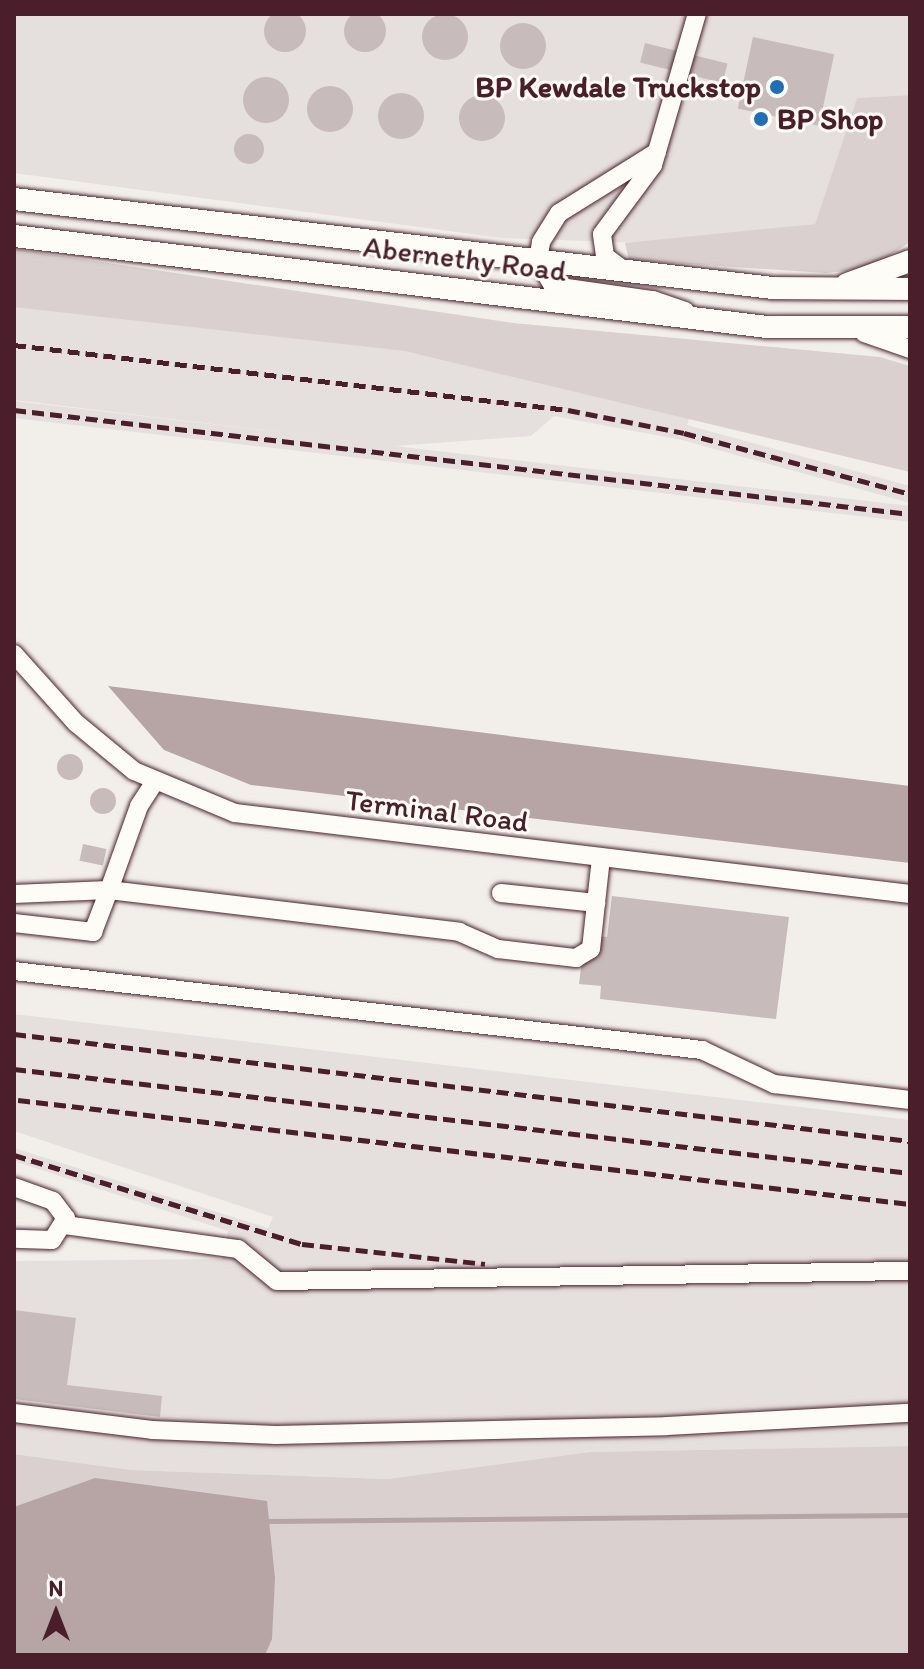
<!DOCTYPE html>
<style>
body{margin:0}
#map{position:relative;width:924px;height:1669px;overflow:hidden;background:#f2efeb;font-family:Itim,sans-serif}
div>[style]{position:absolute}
.built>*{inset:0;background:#e5dfdd}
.green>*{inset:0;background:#d9d0cf}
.water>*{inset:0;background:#b7a5a6}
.stream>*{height:5px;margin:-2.5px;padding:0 2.5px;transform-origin:2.5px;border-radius:2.5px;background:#b7a5a6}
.building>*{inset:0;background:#c8bbbb;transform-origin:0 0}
.round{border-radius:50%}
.roads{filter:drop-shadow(0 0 2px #4a1f2b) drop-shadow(0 0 2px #4a1f2b)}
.minor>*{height:18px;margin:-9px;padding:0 9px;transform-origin:9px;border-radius:9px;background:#fdfcf7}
.major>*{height:22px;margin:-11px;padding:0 11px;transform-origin:11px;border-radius:11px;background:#fdfcf7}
.rail>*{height:5px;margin-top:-2.5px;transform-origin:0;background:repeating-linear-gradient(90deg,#4a1f2b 0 12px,transparent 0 18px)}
.dots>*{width:22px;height:22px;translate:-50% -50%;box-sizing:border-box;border:4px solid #fdfcf7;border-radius:50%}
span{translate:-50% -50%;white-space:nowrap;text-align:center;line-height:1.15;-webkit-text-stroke:6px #fdfcf7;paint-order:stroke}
.poi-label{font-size:30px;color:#4a1f2b;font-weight:700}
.right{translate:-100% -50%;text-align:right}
.left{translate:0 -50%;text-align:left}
.street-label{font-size:30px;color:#4a1f2b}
.frame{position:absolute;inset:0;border:16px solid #4a1f2b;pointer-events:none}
.north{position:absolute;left:16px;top:1573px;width:80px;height:80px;-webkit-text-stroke:6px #fdfcf7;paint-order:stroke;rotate:0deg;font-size:22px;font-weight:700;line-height:32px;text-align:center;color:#4a1f2b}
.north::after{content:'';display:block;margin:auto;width:28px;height:36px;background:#4a1f2b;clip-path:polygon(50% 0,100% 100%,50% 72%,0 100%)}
</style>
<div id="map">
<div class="built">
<div style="clip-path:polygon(14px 14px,910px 14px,910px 95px,857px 98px,815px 224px,641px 243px,502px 238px,14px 173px)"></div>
<div style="clip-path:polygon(14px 264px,715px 349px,687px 425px,910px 486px,910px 503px,682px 440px,554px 416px,531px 436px,395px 446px,910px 506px,910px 522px,14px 418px,14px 401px,346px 440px,14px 400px)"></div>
<div style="clip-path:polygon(14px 1014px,910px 1120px,910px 1446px,590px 1452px,387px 1479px,131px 1470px,14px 1454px,14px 1261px,222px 1259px,228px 1231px,14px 1161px,14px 1148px,268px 1228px,273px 1217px,14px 1131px)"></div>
</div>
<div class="green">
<div style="clip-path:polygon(910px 95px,910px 242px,870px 268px,826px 273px,629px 260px,625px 243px,815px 224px,857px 98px)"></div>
<div style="clip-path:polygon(14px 249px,513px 323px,880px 357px,910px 366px,910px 472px,405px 351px,14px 307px)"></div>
<div style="clip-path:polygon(910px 1446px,910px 1655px,14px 1655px,14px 1454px,131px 1470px,387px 1479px,590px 1452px)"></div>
</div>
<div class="water">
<div style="clip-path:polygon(108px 686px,910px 786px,910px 863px,251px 785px,164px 750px)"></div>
<div style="clip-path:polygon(95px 1478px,267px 1501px,275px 1578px,272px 1639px,265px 1655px,14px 1655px,14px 1507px)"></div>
</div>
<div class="stream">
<div style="left:269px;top:1521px;width:641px;rotate:-0.54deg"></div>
</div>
<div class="building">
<div class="round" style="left:344px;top:10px;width:42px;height:42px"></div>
<div class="round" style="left:264px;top:10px;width:42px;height:42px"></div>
<div class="round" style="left:422px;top:14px;width:46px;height:46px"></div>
<div class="round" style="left:500px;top:23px;width:46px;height:46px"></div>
<div style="left:753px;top:37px;width:83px;height:73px;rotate:12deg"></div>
<div style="left:645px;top:43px;width:85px;height:20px;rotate:14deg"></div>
<div class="round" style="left:243px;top:77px;width:46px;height:46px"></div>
<div class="round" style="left:307px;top:86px;width:46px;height:46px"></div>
<div class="round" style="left:378px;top:93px;width:46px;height:46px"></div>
<div class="round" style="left:459px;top:95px;width:46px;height:46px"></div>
<div class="round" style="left:234px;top:134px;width:30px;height:30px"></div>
<div class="round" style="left:57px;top:754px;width:26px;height:26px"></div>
<div class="round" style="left:90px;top:788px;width:26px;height:26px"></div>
<div style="left:83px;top:844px;width:24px;height:17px;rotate:12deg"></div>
<div style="clip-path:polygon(612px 896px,789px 917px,776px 1019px,600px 999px,601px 986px,579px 984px,585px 935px,607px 937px)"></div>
<div style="clip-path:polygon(14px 1310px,76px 1318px,67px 1385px,162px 1396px,160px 1417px,14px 1399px)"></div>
</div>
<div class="roads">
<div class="minor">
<div style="left:657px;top:152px;width:115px;rotate:148.1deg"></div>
<div style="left:559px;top:213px;width:34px;rotate:122deg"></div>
<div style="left:541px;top:242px;width:18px;rotate:99deg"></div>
<div style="left:538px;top:260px;width:30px;rotate:60deg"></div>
<div style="left:553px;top:286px;width:101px;rotate:8deg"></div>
<div style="left:653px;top:300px;width:34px;rotate:19deg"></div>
<div style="left:622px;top:269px;width:21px;rotate:-143deg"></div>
<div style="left:605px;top:256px;width:22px;rotate:-98deg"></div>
<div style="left:602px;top:234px;width:86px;rotate:-53.5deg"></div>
<div style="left:653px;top:165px;width:157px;rotate:-73.8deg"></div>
<div style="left:864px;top:333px;width:49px;rotate:19.2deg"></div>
<div style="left:14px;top:654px;width:93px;rotate:48.1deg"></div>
<div style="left:76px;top:723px;width:75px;rotate:39.6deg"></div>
<div style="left:134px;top:771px;width:109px;rotate:22.6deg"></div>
<div style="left:235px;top:813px;width:680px;rotate:6.84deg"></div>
<div style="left:501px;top:893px;width:96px;rotate:6deg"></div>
<div style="left:596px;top:903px;width:45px;rotate:-83.7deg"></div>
<div style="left:14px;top:894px;width:95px;rotate:-2.4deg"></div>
<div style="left:109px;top:890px;width:89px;rotate:-70.3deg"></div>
<div style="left:139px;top:806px;width:27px;rotate:-57deg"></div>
<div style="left:14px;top:923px;width:80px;rotate:6.5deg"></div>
<div style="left:93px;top:932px;width:45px;rotate:-69.1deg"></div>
<div style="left:109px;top:890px;width:353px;rotate:6.8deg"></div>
<div style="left:459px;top:932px;width:43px;rotate:23.6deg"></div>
<div style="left:498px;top:949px;width:79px;rotate:6.6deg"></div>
<div style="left:576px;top:958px;width:17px;rotate:-31deg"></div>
<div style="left:591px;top:949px;width:46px;rotate:-83.8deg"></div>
<div style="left:14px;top:971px;width:693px;rotate:6.55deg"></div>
<div style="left:702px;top:1050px;width:80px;rotate:25.3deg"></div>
<div style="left:774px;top:1084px;width:137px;rotate:6.7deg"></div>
<div style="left:14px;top:1187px;width:41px;rotate:19.7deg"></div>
<div style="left:53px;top:1201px;width:21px;rotate:53deg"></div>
<div style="left:66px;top:1218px;width:26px;rotate:122deg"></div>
<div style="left:52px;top:1240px;width:38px;rotate:-178deg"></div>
<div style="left:65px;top:1225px;width:175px;rotate:7.9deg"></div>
<div style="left:238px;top:1249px;width:50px;rotate:39.4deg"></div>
<div style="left:277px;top:1281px;width:633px;rotate:-0.91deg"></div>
<div style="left:14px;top:1413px;width:139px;rotate:7deg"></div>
<div style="left:152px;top:1430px;width:124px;rotate:2.3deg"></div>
<div style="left:276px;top:1435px;width:391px;rotate:-1.3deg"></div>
<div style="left:667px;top:1426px;width:243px;rotate:-3.1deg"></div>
</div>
<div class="major">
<div style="left:14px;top:199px;width:764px;rotate:6.69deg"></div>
<div style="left:773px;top:288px;width:137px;rotate:0.4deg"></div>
<div style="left:14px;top:236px;width:758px;rotate:6.89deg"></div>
<div style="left:767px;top:327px;width:143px"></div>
<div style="left:847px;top:284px;width:67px;rotate:-20.1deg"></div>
</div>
</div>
<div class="rail">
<div style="left:14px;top:345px;width:558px;rotate:6.69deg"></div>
<div style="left:568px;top:410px;width:118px;rotate:11.2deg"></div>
<div style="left:684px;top:433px;width:234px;rotate:15.1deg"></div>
<div style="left:14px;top:410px;width:902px;rotate:6.62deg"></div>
<div style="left:14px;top:1034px;width:902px;rotate:6.81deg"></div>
<div style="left:14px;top:1069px;width:902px;rotate:6.62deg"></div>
<div style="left:18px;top:1100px;width:898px;rotate:6.65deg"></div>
<div style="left:14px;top:1155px;width:301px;rotate:17.2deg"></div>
<div style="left:302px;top:1244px;width:184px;rotate:6.2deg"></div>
</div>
<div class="dots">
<div style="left:777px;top:87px;background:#1f6fb2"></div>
<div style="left:761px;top:119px;background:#1f6fb2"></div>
</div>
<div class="poi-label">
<span class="right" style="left:761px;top:87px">BP Kewdale Truckstop</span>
<span class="left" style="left:777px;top:119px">BP Shop</span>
</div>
<div class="street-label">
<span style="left:465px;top:259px;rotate:7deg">Abernethy Road</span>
<span style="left:437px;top:811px;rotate:7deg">Terminal Road</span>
</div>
<div class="frame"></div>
<div class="north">N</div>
</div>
